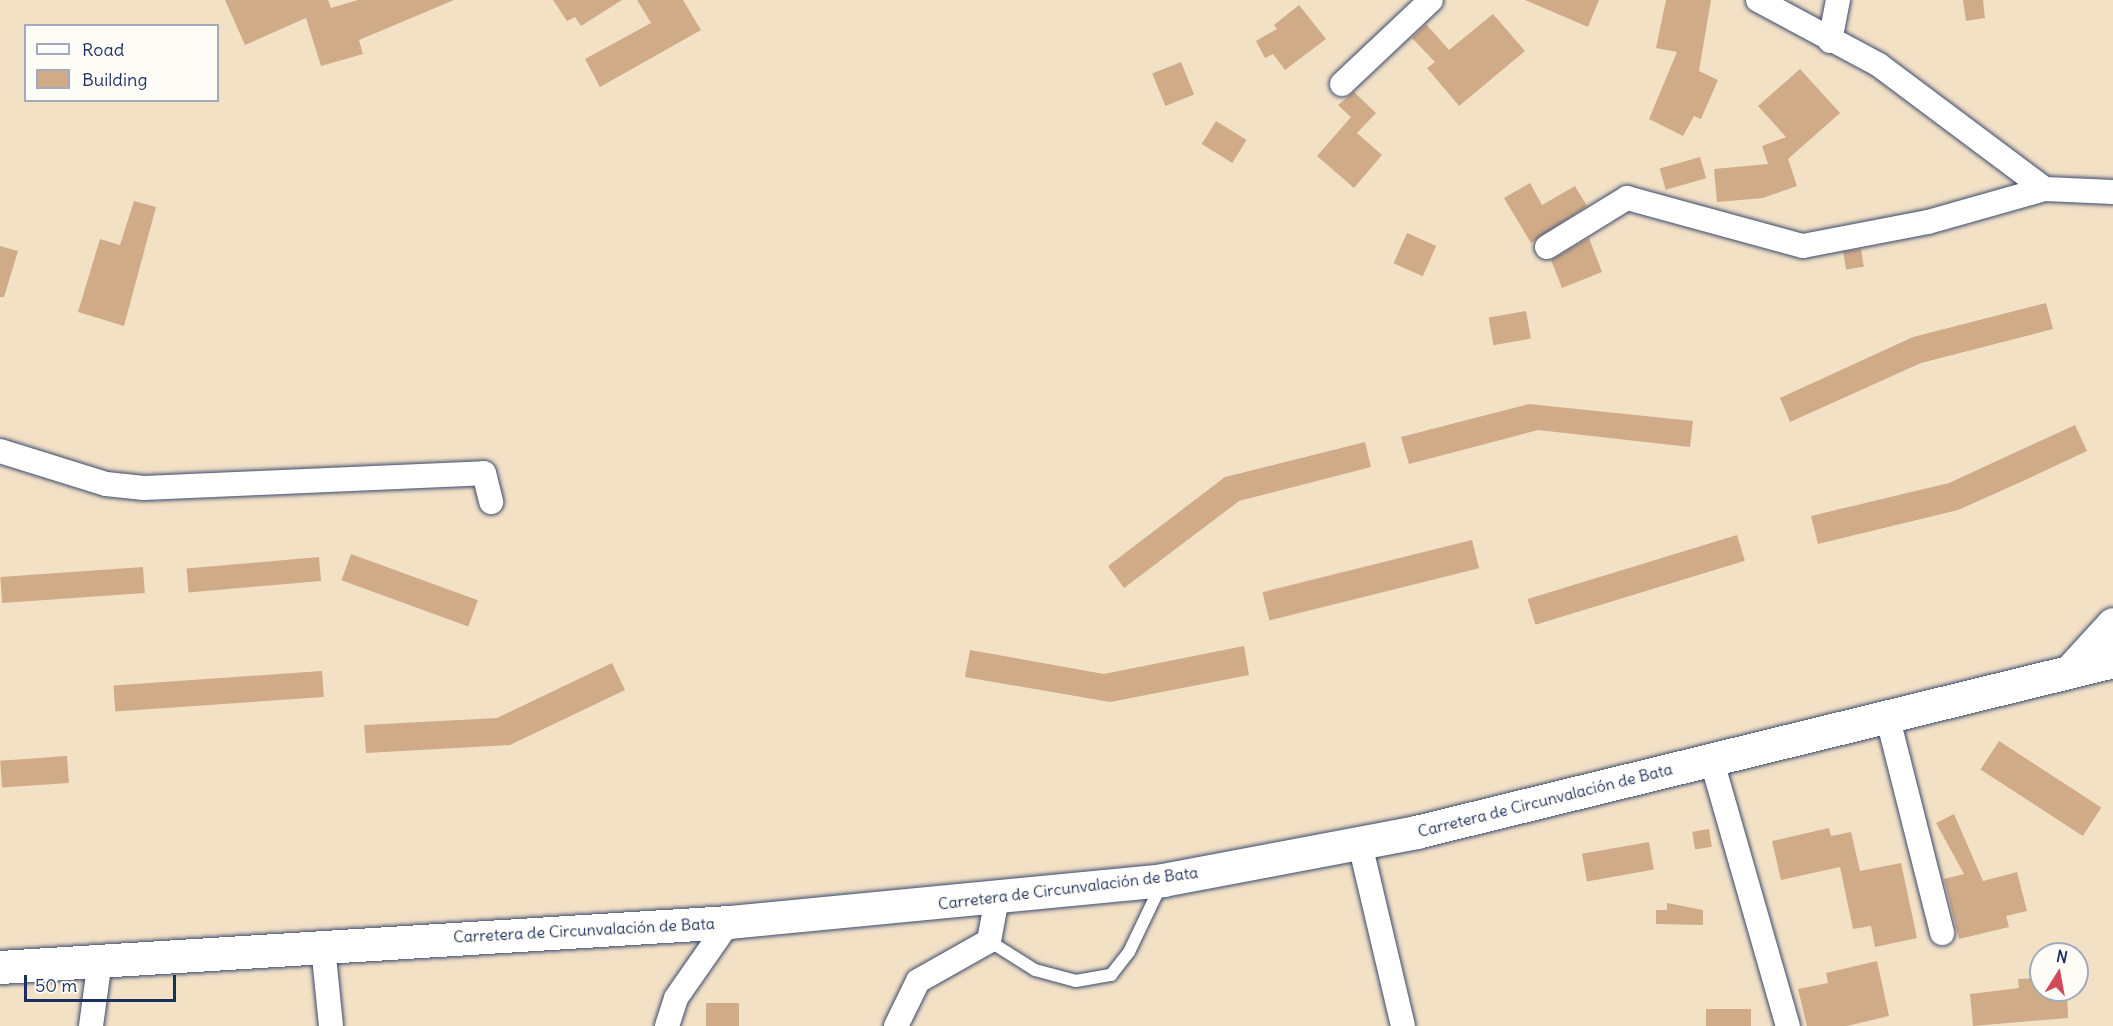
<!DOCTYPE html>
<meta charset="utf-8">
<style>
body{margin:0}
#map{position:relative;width:2113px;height:1026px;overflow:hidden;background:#f3e1c6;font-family:Delius,sans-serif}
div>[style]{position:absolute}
.building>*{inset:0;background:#d0ab88;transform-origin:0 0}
.roads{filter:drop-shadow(0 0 2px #3b4a6e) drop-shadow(0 0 2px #3b4a6e)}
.service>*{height:12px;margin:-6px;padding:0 6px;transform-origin:6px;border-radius:6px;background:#fff}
.minor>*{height:24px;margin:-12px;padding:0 12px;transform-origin:12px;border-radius:12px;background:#fff}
.primary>*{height:33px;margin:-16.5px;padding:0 16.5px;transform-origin:16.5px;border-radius:16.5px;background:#fff}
span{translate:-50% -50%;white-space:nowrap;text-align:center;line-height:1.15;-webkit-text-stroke:4.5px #fdfcf7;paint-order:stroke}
.street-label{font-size:16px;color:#1b2f5e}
.legend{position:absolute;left:24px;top:24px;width:195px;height:78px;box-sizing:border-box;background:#fdfcf7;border:2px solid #a3aaba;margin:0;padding:8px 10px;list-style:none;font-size:18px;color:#1b2f5e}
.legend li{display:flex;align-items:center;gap:12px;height:30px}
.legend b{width:30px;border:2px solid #a3aaba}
.north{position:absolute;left:2029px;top:942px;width:60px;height:60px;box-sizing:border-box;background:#fdfcf7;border:2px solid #a3aaba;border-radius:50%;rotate:11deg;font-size:16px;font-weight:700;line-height:24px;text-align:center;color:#1b2f5e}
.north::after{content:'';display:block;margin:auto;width:21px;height:27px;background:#d1495b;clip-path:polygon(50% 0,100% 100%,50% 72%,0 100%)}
.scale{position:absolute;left:24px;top:975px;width:152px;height:27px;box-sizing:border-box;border:3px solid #1b2f5e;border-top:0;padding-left:8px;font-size:18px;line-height:21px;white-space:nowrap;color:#1b2f5e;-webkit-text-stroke:4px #fdfcf7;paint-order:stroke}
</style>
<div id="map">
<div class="building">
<div style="clip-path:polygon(225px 0,328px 0,331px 8px,358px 0,454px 0,359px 40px,363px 54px,321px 66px,306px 18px,245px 45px)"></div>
<div style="clip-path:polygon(553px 0,622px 0,581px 26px,575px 17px,567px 21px)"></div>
<div style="clip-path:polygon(637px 0,683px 0,701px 30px,600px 87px,585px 59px,651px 23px)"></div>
<div style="clip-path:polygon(1525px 0,1599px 0,1588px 27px)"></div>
<div style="clip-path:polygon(1666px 0,1711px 0,1699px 71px,1718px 80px,1701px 119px,1694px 116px,1683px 136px,1649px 119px,1677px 52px,1656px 48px)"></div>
<div style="clip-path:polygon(1963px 0,1983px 0,1985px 18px,1966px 21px)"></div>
<div style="clip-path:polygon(1299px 5px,1326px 39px,1285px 70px,1273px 54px,1265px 58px,1256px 41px,1277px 29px,1274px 25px)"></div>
<div style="clip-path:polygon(1493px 14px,1525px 51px,1459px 106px,1427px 68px,1435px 62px,1412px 38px,1426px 24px,1449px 50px)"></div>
<div style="left:1181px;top:62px;width:35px;height:31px;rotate:68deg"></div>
<div style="clip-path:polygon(1800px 69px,1840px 113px,1788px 159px,1797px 186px,1763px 198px,1717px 202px,1714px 169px,1768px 164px,1762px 146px,1786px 137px,1758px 106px)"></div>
<div style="clip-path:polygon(1354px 92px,1376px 113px,1357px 133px,1382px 155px,1354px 188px,1317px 156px,1351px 117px,1338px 105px)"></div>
<div style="left:1216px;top:121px;width:36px;height:27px;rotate:32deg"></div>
<div style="left:1700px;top:157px;width:22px;height:42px;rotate:74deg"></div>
<div style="clip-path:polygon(1530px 183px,1542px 205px,1575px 186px,1587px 206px,1531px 243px,1504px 198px)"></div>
<div style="clip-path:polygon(134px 201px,156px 207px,124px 326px,78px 312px,100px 239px,120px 245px)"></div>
<div style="left:1407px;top:233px;width:32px;height:33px;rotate:24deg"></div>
<div style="clip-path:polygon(1589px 238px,1602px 272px,1562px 288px,1551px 260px)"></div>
<div style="clip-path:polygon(0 246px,18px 251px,4px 297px,0 297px)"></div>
<div style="left:1861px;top:249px;width:18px;height:18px;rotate:81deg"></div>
<div style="clip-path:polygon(2046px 303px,2053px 329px,1921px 363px,1790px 422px,1780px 398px,1913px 337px)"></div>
<div style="left:1526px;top:311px;width:28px;height:38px;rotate:80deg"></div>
<div style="clip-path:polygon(1529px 404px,1693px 421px,1690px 447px,1538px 430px,1409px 464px,1401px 437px)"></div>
<div style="clip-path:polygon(2075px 425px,2087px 451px,2023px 481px,1958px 510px,1818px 544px,1811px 516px,1949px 483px)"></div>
<div style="clip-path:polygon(1365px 442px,1371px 467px,1239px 501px,1124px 588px,1108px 566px,1225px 477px)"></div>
<div style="left:1737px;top:535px;width:27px;height:219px;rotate:73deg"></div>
<div style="left:1472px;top:540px;width:29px;height:216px;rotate:76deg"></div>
<div style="left:351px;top:554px;width:135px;height:28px;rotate:20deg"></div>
<div style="left:319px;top:557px;width:24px;height:133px;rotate:85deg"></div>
<div style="left:143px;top:567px;width:26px;height:143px;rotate:86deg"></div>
<div style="clip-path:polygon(1244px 646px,1249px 675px,1110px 702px,965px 677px,970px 650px,1104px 674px)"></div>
<div style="clip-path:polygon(612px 663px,625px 690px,510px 745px,366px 753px,364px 725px,497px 718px)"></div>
<div style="left:322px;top:671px;width:26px;height:209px;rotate:86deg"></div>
<div style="left:1999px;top:741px;width:122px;height:34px;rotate:33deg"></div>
<div style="left:67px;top:756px;width:27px;height:67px;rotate:86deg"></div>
<div style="clip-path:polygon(1954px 814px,1983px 881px,2017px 872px,2027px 911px,2006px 916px,2009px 927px,1959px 939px,1944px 879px,1964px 874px,1936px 823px)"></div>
<div style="clip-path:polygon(1829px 828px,1831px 836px,1851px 832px,1860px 871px,1901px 863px,1917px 938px,1875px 947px,1871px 926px,1853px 929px,1840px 867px,1781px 880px,1772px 841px)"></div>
<div style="left:1709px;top:829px;width:18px;height:17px;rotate:81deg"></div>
<div style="left:1649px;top:842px;width:28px;height:68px;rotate:80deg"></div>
<div style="clip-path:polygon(1667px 903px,1703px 910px,1703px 925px,1656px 924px,1656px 910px,1667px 910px)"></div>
<div style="clip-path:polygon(1877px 961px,1889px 1016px,1847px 1026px,1807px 1026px,1798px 989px,1828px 983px,1826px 973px)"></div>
<div style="clip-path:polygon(2041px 978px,2041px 990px,2067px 990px,2068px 1018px,1973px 1026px,1970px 994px,2019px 988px,2018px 979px)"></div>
<div style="left:706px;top:1003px;width:33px;height:23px"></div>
<div style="left:1706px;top:1009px;width:45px;height:17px"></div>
</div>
<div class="roads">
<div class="service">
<div style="left:989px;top:941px;width:54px;rotate:32.2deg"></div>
<div style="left:1035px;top:970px;width:42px;rotate:15deg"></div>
<div style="left:1076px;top:981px;width:36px;rotate:-10deg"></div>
<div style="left:1111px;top:975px;width:29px;rotate:-52deg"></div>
<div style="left:1129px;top:952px;width:76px;rotate:-64.4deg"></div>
</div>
<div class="minor">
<div style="left:1758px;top:0;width:137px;rotate:28.2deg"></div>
<div style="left:1879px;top:65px;width:207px;rotate:36.8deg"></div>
<div style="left:2045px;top:189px;width:68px;rotate:2.5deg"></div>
<div style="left:1830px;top:41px;width:42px;rotate:-79deg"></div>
<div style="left:1342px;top:84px;width:122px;rotate:-43.3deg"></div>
<div style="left:1547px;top:247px;width:94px;rotate:-31.5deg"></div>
<div style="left:1627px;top:198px;width:182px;rotate:15.3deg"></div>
<div style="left:1803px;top:246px;width:127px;rotate:-10.9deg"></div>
<div style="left:1928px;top:222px;width:122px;rotate:-15.8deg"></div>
<div style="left:0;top:451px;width:111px;rotate:17.3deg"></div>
<div style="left:106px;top:484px;width:38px;rotate:6deg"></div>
<div style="left:144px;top:488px;width:340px;rotate:-2.5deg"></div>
<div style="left:484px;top:473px;width:30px;rotate:76deg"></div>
<div style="left:1887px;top:715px;width:225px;rotate:75.8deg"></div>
<div style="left:1711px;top:758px;width:279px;rotate:74deg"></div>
<div style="left:1360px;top:844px;width:187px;rotate:76.7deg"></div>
<div style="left:323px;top:946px;width:80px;rotate:84.3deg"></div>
<div style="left:91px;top:1026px;width:67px;rotate:-82.2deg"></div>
<div style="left:667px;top:1026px;width:29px;rotate:-72deg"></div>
<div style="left:676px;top:998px;width:93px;rotate:-55.1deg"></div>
<div style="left:896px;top:1026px;width:50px;rotate:-63.9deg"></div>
<div style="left:918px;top:981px;width:81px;rotate:-29.4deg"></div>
<div style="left:989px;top:941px;width:44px;rotate:-79.5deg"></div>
</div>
<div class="primary">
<div style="left:2071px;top:670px;width:62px;rotate:-47.6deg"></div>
<div style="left:0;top:967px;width:730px;rotate:-3.53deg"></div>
<div style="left:729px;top:922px;width:436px;rotate:-5.5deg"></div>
<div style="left:1163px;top:880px;width:258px;rotate:-10.7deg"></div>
<div style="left:1416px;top:832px;width:718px;rotate:-13.78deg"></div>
</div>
</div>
<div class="street-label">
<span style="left:1545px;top:800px;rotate:-14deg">Carretera de Circunvalación de Bata</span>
<span style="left:1068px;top:888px;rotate:-7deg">Carretera de Circunvalación de Bata</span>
<span style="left:584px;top:930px;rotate:-3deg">Carretera de Circunvalación de Bata</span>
</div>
<ul class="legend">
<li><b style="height:8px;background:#fff"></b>Road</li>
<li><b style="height:16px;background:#d0ab88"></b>Building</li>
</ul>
<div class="north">N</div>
<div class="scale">50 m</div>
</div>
